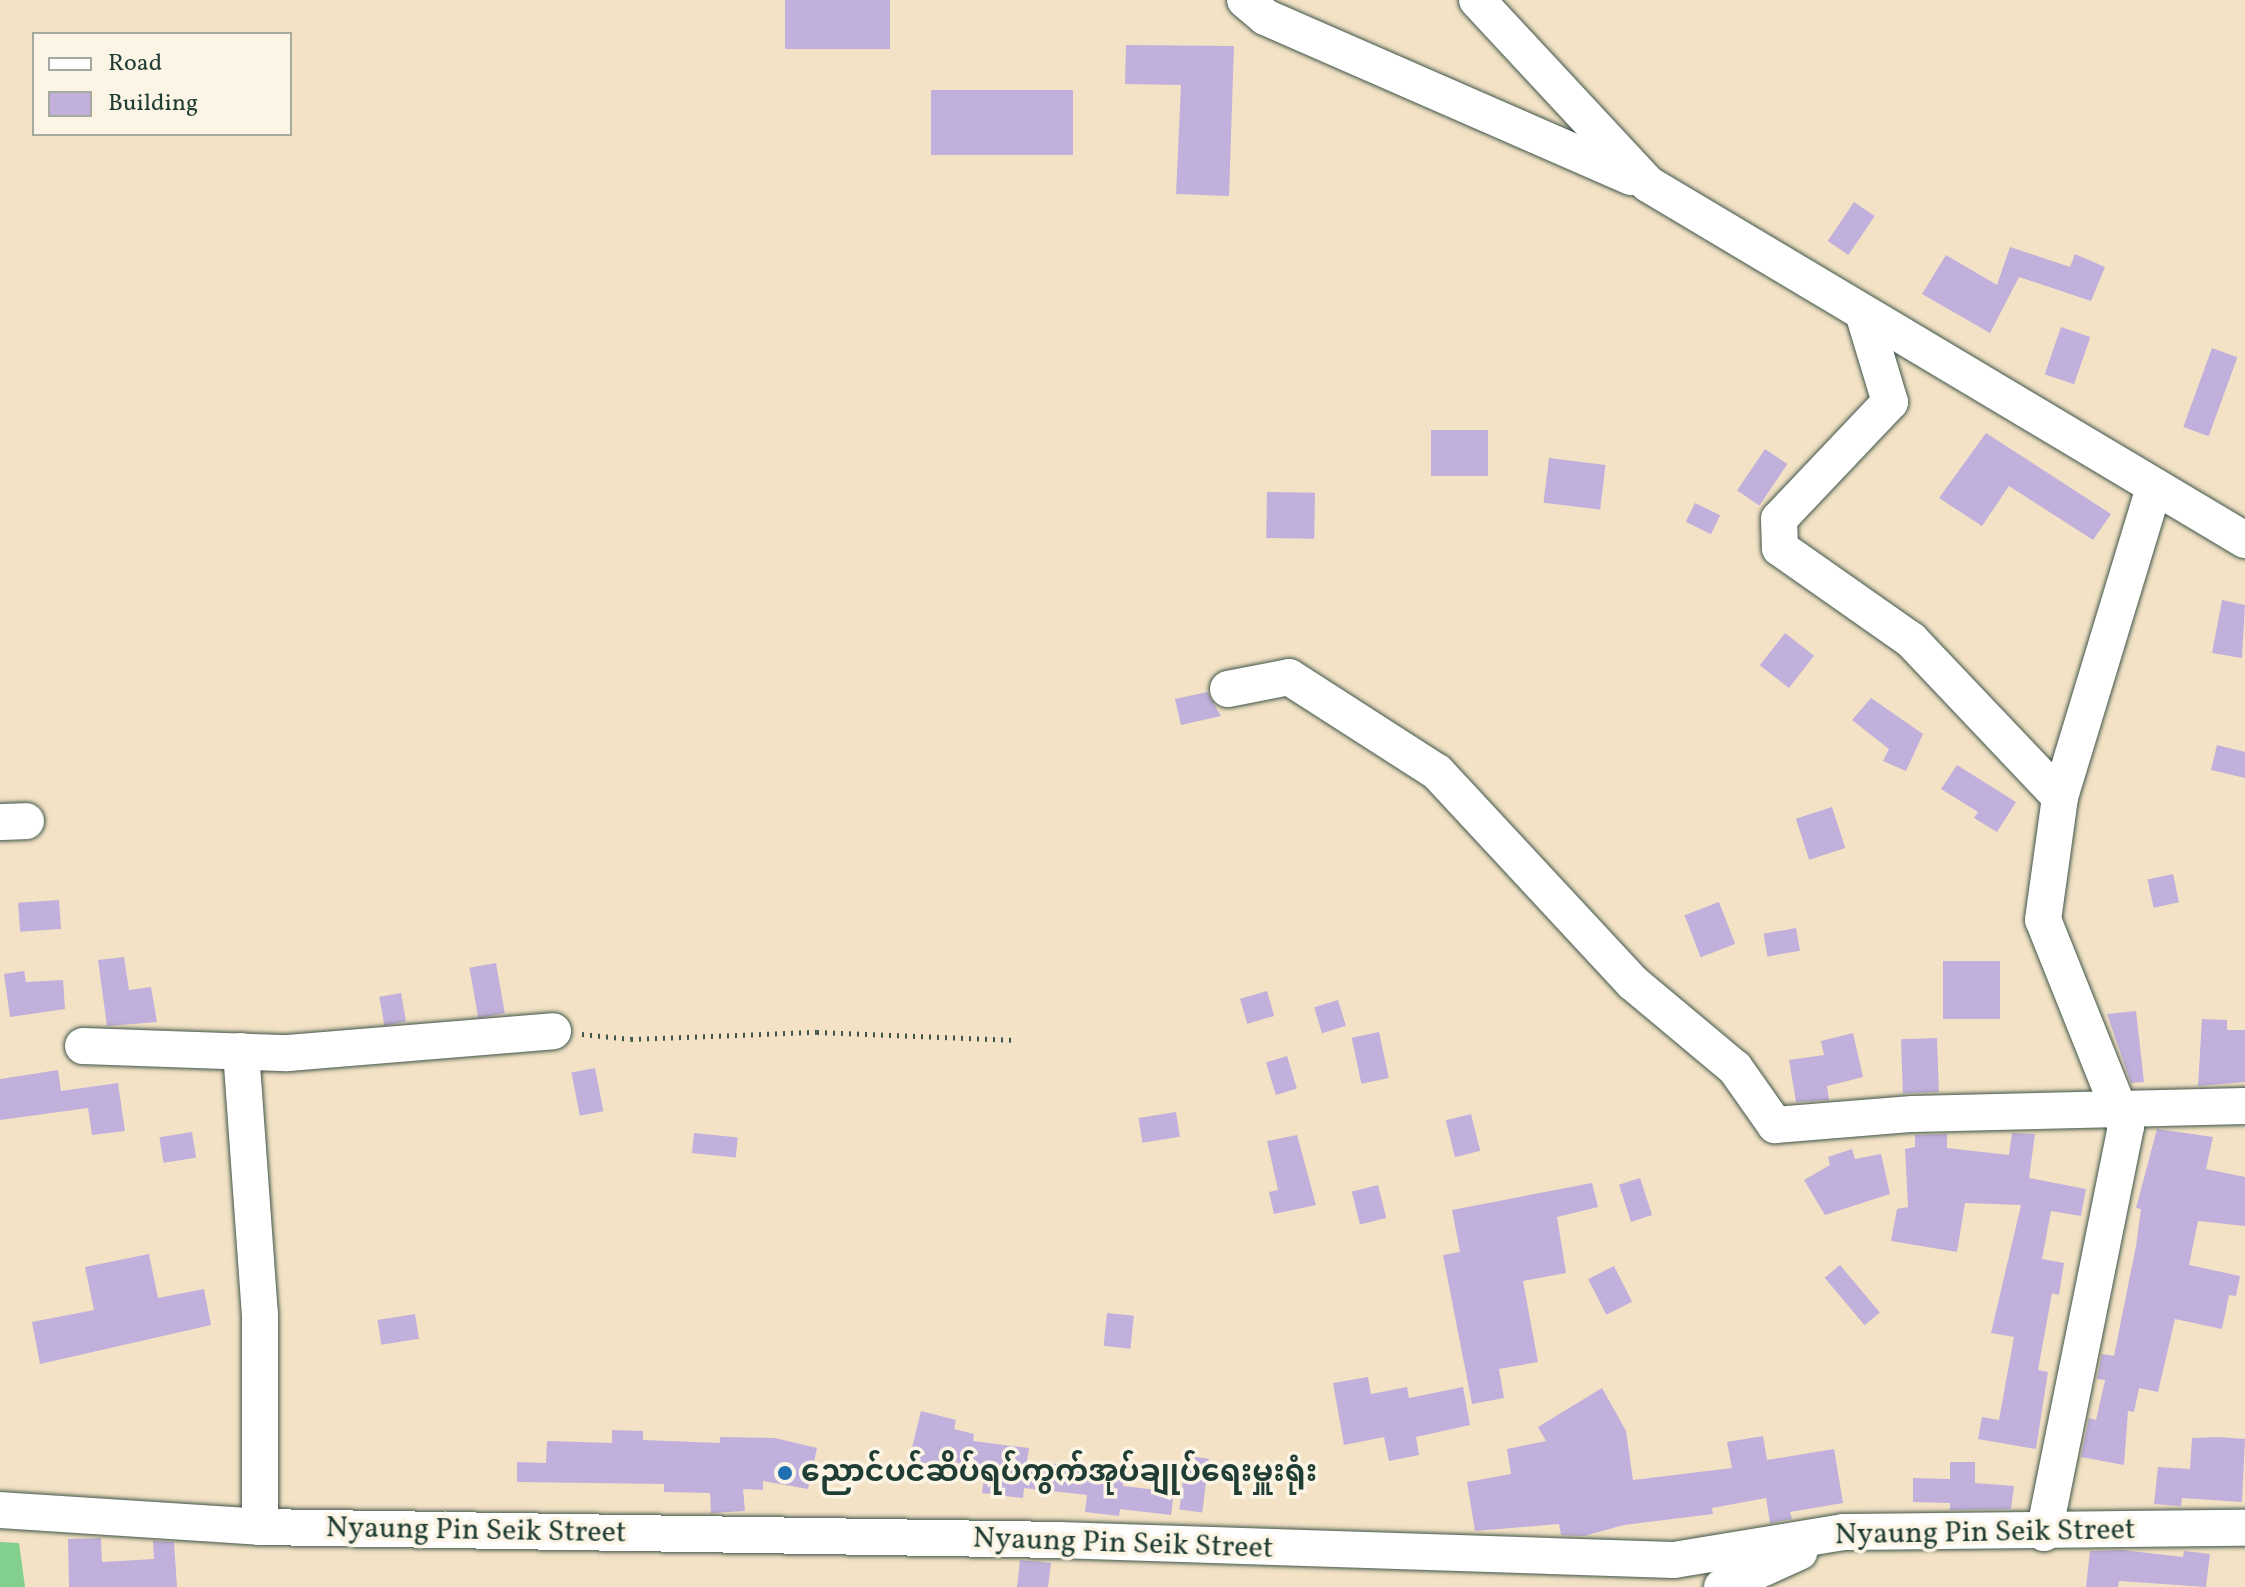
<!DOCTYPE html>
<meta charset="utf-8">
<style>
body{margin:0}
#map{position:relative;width:2245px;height:1587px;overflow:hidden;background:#f3e2c5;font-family:Vollkorn,"Noto Sans Myanmar",serif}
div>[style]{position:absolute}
.green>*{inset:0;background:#82cf8e}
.building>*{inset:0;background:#c1b0db;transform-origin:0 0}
.path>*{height:5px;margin-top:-2.5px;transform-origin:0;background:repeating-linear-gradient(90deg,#3f564a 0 2px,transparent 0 8px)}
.roads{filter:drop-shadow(0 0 2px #3f564a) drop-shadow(0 0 2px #3f564a)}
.minor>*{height:36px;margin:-18px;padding:0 18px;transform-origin:18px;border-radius:18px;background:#fff}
.dots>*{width:22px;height:22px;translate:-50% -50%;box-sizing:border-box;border:4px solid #fcf5e5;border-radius:50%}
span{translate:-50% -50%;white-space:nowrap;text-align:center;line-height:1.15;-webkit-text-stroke:7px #fcf5e5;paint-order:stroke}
.poi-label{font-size:30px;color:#1f3d34;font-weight:700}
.left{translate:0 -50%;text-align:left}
.street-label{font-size:30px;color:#1f3d34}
.legend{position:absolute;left:32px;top:32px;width:260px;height:104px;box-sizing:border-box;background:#fcf5e5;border:2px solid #a4ab9e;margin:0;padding:10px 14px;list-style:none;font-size:24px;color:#1f3d34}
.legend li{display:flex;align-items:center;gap:16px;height:40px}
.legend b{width:40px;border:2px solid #a4ab9e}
</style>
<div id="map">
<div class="green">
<div style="clip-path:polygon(0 1542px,19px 1543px,25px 1587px,0 1587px)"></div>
</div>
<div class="building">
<div style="left:785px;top:0;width:105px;height:49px"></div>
<div style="clip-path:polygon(1126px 45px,1234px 46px,1229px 196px,1176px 194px,1181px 85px,1125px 84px)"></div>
<div style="left:931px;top:90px;width:142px;height:65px"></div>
<div style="left:1854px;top:202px;width:25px;height:47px;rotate:34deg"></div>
<div style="clip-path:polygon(2010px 247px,2070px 267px,2075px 254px,2105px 267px,2091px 301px,2019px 277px,1990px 333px,1922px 294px,1946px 255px,1997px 285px)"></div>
<div style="left:2061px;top:327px;width:31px;height:50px;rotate:19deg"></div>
<div style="left:2212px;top:348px;width:27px;height:84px;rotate:20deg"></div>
<div style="left:1431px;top:430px;width:57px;height:46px"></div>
<div style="clip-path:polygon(1986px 433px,2111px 514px,2093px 540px,2009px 486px,1982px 526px,1939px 498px)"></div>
<div style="left:1765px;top:449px;width:27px;height:50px;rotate:34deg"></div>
<div style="left:1549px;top:458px;width:57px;height:45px;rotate:7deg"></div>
<div style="left:1267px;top:492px;width:48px;height:46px;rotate:1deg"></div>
<div style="left:1695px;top:503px;width:28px;height:21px;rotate:26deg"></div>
<div style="clip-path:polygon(2222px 600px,2245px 605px,2242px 658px,2212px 653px)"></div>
<div style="left:1785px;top:633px;width:37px;height:41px;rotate:38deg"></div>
<div style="clip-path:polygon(1207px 692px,1221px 716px,1181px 725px,1175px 699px)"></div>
<div style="clip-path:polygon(1871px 698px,1923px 734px,1906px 771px,1883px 761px,1889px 749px,1852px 720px)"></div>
<div style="clip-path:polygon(2217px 745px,2245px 752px,2245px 778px,2211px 770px)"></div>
<div style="clip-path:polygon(1957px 765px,2016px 802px,1997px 832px,1974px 818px,1978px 812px,1941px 789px)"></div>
<div style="left:1832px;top:807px;width:43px;height:38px;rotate:72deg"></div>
<div style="left:2173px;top:874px;width:29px;height:26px;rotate:78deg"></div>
<div style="left:59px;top:900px;width:29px;height:41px;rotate:86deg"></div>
<div style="left:1719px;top:902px;width:45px;height:37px;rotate:69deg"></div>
<div style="left:1796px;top:928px;width:23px;height:33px;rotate:80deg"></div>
<div style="clip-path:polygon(124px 957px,129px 990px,151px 987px,157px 1022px,107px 1026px,98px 960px)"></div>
<div style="left:1943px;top:961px;width:57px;height:58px"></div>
<div style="left:496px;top:963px;width:51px;height:27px;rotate:80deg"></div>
<div style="clip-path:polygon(24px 971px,26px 982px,63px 980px,65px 1009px,10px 1017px,4px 974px)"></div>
<div style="left:1267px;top:991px;width:26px;height:28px;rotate:74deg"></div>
<div style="left:401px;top:993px;width:29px;height:22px;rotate:80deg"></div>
<div style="left:1338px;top:1000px;width:27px;height:25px;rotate:73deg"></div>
<div style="clip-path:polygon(2136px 1011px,2144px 1082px,2131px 1083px,2107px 1014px)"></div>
<div style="clip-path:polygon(2202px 1019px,2227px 1020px,2227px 1030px,2245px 1030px,2245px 1082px,2198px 1086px)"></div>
<div style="left:1379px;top:1032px;width:47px;height:28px;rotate:78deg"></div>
<div style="clip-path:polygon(1853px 1033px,1863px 1077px,1827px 1086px,1829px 1100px,1796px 1102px,1789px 1060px,1824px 1055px,1821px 1041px)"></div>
<div style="left:1937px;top:1038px;width:54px;height:36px;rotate:88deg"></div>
<div style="left:1287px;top:1056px;width:34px;height:22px;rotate:73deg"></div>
<div style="left:595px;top:1068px;width:44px;height:24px;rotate:79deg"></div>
<div style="clip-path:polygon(58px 1070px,61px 1091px,118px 1083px,125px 1131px,92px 1135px,88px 1108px,0 1120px,0 1079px)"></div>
<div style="left:1176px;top:1112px;width:25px;height:38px;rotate:81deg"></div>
<div style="left:1471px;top:1114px;width:38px;height:26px;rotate:76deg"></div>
<div style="clip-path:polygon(2157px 1129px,2213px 1137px,2206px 1169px,2245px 1177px,2245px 1226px,2198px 1221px,2189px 1265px,2240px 1276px,2236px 1296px,2229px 1295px,2222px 1329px,2175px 1319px,2158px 1392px,2139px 1388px,2134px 1412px,2128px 1411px,2124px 1465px,2081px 1457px,2089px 1418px,2096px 1420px,2105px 1380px,2097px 1379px,2102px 1354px,2114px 1356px,2136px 1246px,2141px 1209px,2136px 1208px)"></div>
<div style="left:192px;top:1132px;width:26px;height:33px;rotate:81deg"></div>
<div style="left:694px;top:1133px;width:44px;height:20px;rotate:6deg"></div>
<div style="clip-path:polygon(2012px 1133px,2035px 1134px,2029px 1178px,2086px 1189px,2081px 1216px,2051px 1211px,2042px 1259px,2064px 1263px,2059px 1295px,2052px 1293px,2038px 1370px,2048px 1372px,2036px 1449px,1978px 1439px,1982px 1417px,1999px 1420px,2014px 1337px,1991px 1333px,2021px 1205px,1965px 1203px,1957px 1252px,1891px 1241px,1897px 1209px,1908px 1207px,1905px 1149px,1915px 1147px,1915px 1135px,1947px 1134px,1947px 1148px,2009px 1155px)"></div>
<div style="clip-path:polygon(1297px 1135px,1316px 1205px,1274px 1214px,1269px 1192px,1278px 1190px,1267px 1141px)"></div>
<div style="clip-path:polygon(1852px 1149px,1855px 1159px,1881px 1154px,1890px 1194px,1825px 1215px,1804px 1180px,1830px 1165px,1828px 1157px)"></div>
<div style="left:1640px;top:1178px;width:39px;height:22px;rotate:72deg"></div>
<div style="clip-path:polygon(1592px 1183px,1598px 1207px,1557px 1217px,1566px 1273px,1523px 1281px,1538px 1362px,1499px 1369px,1504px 1398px,1472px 1404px,1443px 1255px,1460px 1252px,1452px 1210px)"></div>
<div style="left:1378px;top:1185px;width:34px;height:27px;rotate:76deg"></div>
<div style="clip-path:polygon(149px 1254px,158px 1298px,204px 1289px,211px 1325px,40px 1364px,32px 1322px,94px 1310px,85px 1267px)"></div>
<div style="left:1840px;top:1265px;width:62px;height:20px;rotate:50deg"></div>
<div style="left:1614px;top:1266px;width:40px;height:29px;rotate:63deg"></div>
<div style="left:1107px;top:1313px;width:27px;height:33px;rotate:6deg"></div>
<div style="left:415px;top:1314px;width:25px;height:38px;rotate:81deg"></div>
<div style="clip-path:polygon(1368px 1377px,1371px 1394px,1407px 1387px,1409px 1398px,1463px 1387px,1470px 1425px,1416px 1437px,1419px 1455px,1389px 1461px,1384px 1437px,1344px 1445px,1333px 1383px)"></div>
<div style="clip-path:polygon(1602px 1388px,1626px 1431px,1633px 1480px,1732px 1468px,1727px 1442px,1763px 1436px,1767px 1460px,1834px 1449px,1843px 1503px,1790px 1512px,1792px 1519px,1770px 1523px,1766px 1498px,1712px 1508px,1713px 1514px,1624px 1525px,1584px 1536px,1561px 1535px,1559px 1524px,1475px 1531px,1467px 1482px,1511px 1474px,1507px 1449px,1546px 1441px,1538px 1427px)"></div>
<div style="clip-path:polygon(921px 1411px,956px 1420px,954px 1429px,974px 1434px,973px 1441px,1029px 1448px,1027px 1461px,1124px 1471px,1123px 1486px,1174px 1492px,1171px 1515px,1120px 1509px,1119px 1516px,1085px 1512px,1087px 1495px,1024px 1488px,1023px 1498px,982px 1493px,985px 1470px,946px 1460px,944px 1468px,909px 1460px)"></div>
<div style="clip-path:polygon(612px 1430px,643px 1431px,643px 1440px,720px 1443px,720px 1437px,775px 1438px,817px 1448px,808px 1489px,763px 1481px,763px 1490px,743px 1489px,745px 1511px,711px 1513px,710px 1493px,664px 1492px,664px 1484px,517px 1482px,517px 1462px,546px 1463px,547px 1441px,612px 1443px)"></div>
<div style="clip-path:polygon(2218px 1437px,2245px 1439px,2242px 1502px,2182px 1498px,2181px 1506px,2154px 1504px,2158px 1467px,2190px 1469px,2192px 1438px)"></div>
<div style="left:1186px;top:1456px;width:23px;height:54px;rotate:7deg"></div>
<div style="clip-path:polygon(1950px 1462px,1975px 1462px,1975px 1483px,2014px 1486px,2011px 1509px,1950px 1510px,1950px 1503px,1913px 1502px,1913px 1478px,1950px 1479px)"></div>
<div style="clip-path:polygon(101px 1538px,102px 1562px,154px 1559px,153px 1541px,174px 1542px,177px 1587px,69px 1587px,68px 1539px)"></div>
<div style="clip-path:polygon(2122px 1550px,2183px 1557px,2184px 1551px,2210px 1554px,2206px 1587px,2119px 1581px,2118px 1587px,2086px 1587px,2090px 1551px)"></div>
<div style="clip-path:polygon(1020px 1560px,1051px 1563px,1048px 1587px,1017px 1587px)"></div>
</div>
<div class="path">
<div style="left:582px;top:1034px;width:49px;rotate:5.8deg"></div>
<div style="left:631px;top:1039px;width:186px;rotate:-2.2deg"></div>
<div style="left:817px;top:1032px;width:199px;rotate:2.3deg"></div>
</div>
<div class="roads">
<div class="minor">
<div style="left:1245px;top:0;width:26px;rotate:40deg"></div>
<div style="left:1265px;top:17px;width:400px;rotate:23.6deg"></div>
<div style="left:1477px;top:0;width:251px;rotate:47.1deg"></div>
<div style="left:1648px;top:184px;width:695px;rotate:30.81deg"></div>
<div style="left:1864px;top:316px;width:90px;rotate:73.2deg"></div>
<div style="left:1890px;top:402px;width:161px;rotate:133.5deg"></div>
<div style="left:1779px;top:519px;width:29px;rotate:88deg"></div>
<div style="left:1780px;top:548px;width:160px;rotate:35.1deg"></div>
<div style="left:1911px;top:640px;width:216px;rotate:46.5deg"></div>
<div style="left:1228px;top:689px;width:62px;rotate:-11.1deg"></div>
<div style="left:1289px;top:677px;width:176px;rotate:32.7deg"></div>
<div style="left:1437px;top:772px;width:287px;rotate:47.1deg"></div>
<div style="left:1632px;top:982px;width:134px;rotate:39.9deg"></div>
<div style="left:1735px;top:1068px;width:70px;rotate:54.9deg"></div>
<div style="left:1775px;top:1125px;width:138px;rotate:-4.6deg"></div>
<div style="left:1913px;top:1114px;width:332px;rotate:-1.4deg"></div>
<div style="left:0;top:822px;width:26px;rotate:-2deg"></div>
<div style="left:83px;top:1046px;width:205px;rotate:2deg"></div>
<div style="left:288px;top:1053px;width:266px;rotate:-4.7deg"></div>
<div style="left:241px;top:1051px;width:264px;rotate:85.9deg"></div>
<div style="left:260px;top:1314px;width:213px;rotate:90deg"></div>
<div style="left:0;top:1510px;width:261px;rotate:3.7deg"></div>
<div style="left:260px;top:1527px;width:798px;rotate:0.93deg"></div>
<div style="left:1058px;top:1540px;width:616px;rotate:1.86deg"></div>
<div style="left:1674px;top:1560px;width:172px;rotate:-9.4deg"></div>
<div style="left:1844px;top:1532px;width:401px;rotate:-0.6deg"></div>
<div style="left:2044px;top:1533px;width:414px;rotate:-78.6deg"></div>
<div style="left:2126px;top:1127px;width:223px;rotate:-111.8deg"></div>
<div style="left:2043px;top:920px;width:124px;rotate:-82.1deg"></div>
<div style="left:2060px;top:797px;width:324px;rotate:-73.1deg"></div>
<div style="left:1722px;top:1587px;width:85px;rotate:-24.4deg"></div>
</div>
</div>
<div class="dots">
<div style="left:785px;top:1473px;background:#1f6fb2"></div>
</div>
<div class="poi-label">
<span class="left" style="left:801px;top:1473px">ညောင်ပင်ဆိပ်ရပ်ကွက်အုပ်ချုပ်ရေးမှူးရုံး</span>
</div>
<div class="street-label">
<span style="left:476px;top:1531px;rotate:1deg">Nyaung Pin Seik Street</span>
<span style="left:1985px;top:1533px;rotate:-1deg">Nyaung Pin Seik Street</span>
<span style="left:1123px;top:1544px;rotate:2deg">Nyaung Pin Seik Street</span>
</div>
<ul class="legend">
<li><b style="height:10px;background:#fff"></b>Road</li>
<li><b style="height:22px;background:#c1b0db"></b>Building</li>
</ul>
</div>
